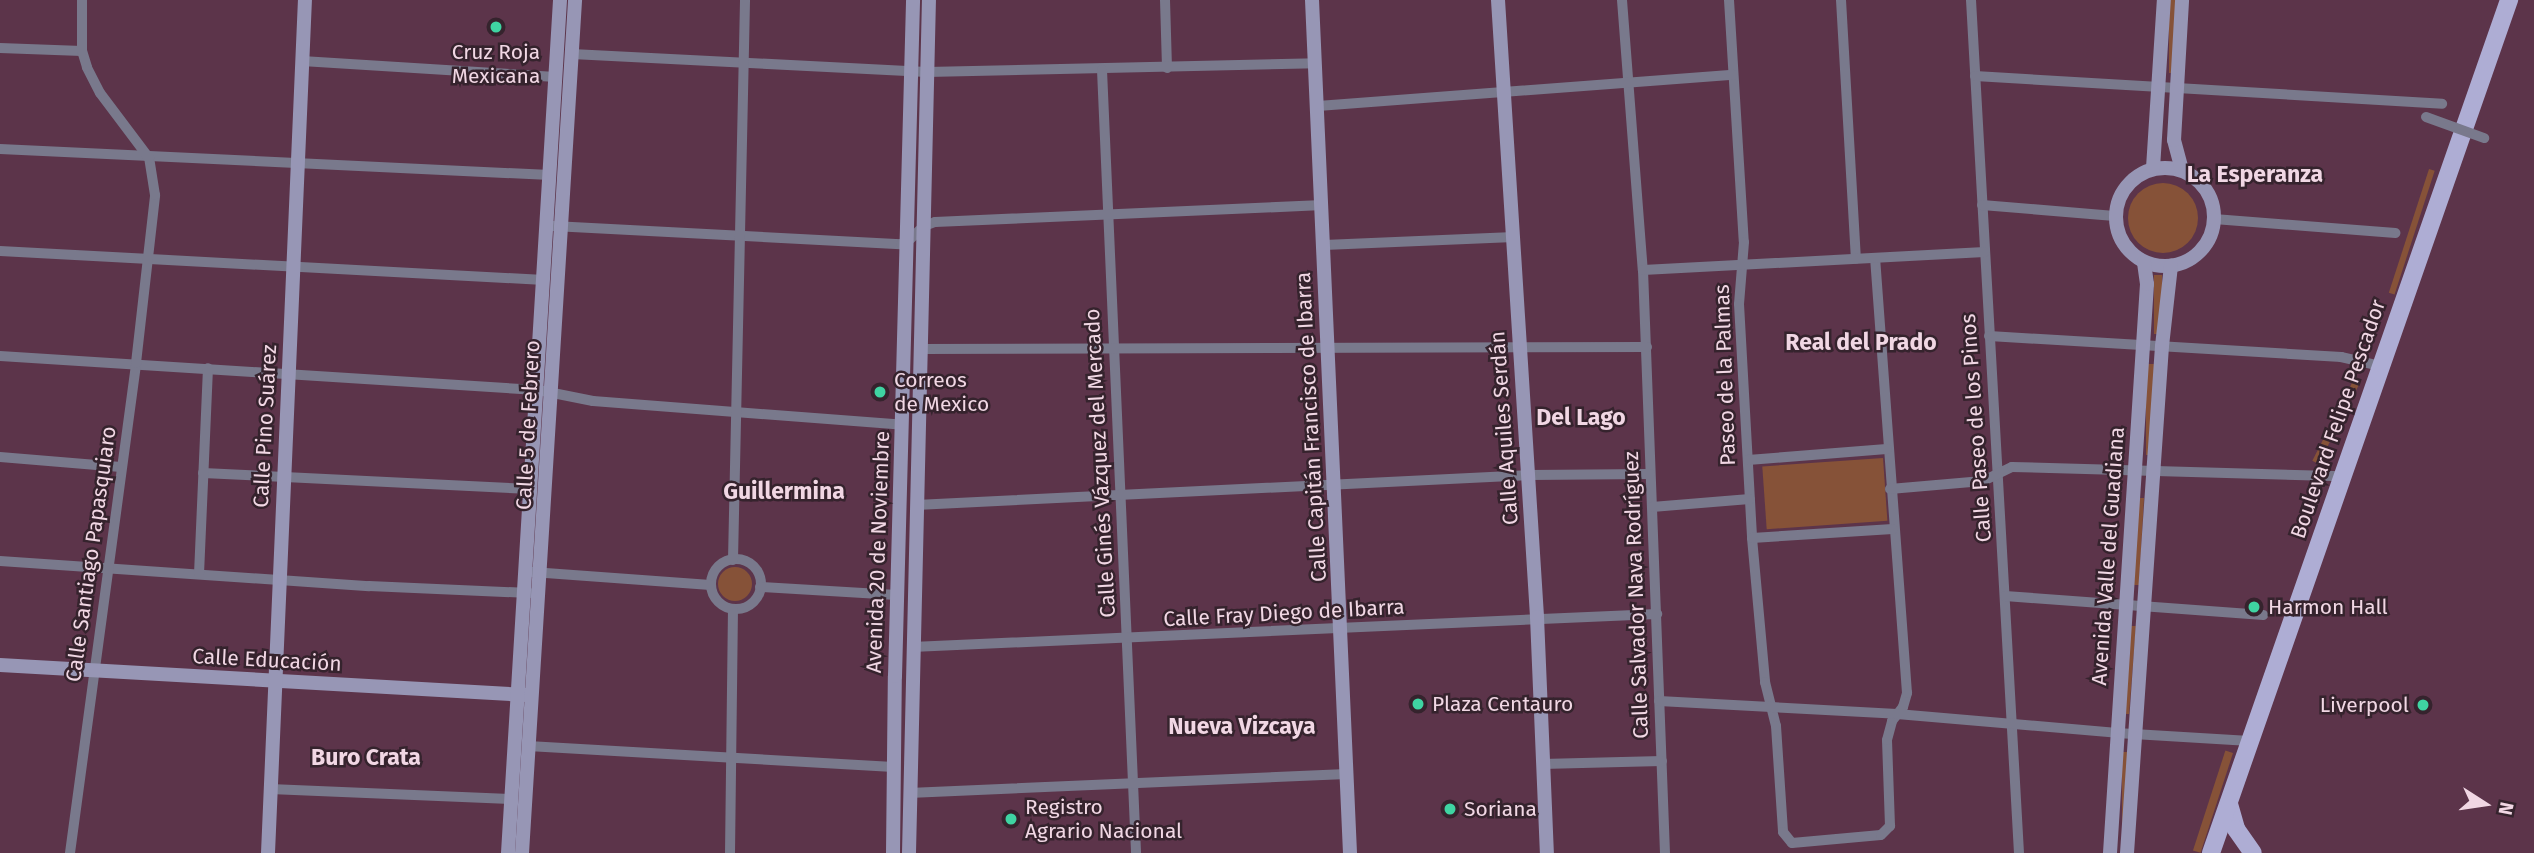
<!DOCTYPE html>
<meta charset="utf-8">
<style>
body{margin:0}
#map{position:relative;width:2534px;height:853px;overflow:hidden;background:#5c344a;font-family:"Fira Sans",sans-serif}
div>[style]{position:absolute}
.green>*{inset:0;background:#865238;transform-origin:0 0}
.round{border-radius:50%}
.street>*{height:10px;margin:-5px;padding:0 5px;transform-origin:5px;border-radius:5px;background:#79798c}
.street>.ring{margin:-5px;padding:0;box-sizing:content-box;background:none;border:10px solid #79798c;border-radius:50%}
.secondary>*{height:14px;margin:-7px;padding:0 7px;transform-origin:7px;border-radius:7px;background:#9796b5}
.secondary>.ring{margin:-7px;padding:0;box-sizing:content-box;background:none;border:14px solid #9796b5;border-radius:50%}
.primary>*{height:18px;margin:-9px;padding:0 9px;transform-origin:9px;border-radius:9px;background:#aeadd4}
.street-bridge>*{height:10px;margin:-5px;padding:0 5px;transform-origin:5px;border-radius:5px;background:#79798c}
.dots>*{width:19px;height:19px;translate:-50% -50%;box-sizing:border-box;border:4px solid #35232d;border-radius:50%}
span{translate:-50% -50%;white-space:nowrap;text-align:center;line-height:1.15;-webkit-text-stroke:5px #35232d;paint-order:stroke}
.poi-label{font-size:21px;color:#f1d7e4}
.left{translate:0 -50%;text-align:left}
.right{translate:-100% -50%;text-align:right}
.street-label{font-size:21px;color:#f1d7e4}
.neighbourhood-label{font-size:23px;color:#f1d7e4;font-weight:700}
.north{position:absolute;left:2450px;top:769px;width:70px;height:70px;-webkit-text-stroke:5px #35232d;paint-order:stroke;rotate:102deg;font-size:19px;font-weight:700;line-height:28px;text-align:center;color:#f1d7e4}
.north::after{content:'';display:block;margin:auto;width:24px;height:32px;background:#f1d7e4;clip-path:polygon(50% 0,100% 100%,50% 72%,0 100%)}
</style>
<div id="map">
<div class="green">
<div style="left:2169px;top:0;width:8px;height:73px"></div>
<div style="left:2429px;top:169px;width:6px;height:130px;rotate:18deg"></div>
<div class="round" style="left:2128px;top:183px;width:70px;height:70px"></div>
<div style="left:2154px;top:275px;width:8px;height:59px"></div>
<div style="left:2146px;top:364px;width:8px;height:91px"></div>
<div style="left:2355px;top:377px;width:7px;height:94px;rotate:27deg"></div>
<div style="left:1883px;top:458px;width:63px;height:121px;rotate:86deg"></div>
<div style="clip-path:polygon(2137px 498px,2144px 498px,2139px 585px,2134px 585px)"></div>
<div class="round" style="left:718px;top:567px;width:34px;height:34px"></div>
<div style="clip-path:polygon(2130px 626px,2136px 626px,2129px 714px,2125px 714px)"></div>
<div style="left:2122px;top:752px;width:6px;height:101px"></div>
<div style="left:2233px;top:753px;width:105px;height:8px;rotate:108deg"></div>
</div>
<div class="street">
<div style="left:1165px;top:0;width:68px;rotate:88.3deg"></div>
<div style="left:1622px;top:0;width:271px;rotate:85.6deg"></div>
<div style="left:1643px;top:270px;width:583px;rotate:87.84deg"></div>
<div style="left:1729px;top:0;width:242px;rotate:86.5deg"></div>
<div style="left:1744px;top:242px;width:62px;rotate:94.6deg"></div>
<div style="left:1739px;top:304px;width:234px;rotate:86.8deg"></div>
<div style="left:1752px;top:538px;width:145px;rotate:84.8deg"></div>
<div style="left:1765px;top:682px;width:45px;rotate:76deg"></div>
<div style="left:1776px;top:726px;width:106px;rotate:86.2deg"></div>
<div style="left:1783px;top:832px;width:14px;rotate:51deg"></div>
<div style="left:1792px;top:843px;width:89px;rotate:-5.1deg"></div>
<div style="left:1881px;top:835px;width:13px;rotate:-45deg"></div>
<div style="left:1890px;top:826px;width:86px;rotate:-92deg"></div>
<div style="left:1887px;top:740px;width:20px;rotate:-75deg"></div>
<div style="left:1892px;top:721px;width:18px;rotate:-52deg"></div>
<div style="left:1903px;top:707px;width:15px;rotate:-74deg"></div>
<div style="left:1907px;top:693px;width:436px;rotate:-94.2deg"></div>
<div style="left:1841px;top:0;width:259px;rotate:86.7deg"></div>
<div style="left:1971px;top:0;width:854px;rotate:86.78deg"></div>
<div style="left:0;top:48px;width:82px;rotate:2.1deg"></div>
<div style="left:572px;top:54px;width:355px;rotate:2.9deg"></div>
<div style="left:927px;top:72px;width:389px;rotate:-1.3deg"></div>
<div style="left:302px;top:61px;width:254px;rotate:3.6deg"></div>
<div style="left:1102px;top:70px;width:784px;rotate:87.51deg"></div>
<div style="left:1975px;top:76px;width:468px;rotate:3.4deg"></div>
<div style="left:1318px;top:106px;width:416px;rotate:-4.3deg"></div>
<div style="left:0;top:149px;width:551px;rotate:2.71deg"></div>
<div style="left:1982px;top:205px;width:133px;rotate:4.7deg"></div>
<div style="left:2214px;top:219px;width:182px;rotate:4.4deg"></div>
<div style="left:553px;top:226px;width:348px;rotate:3deg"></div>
<div style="left:901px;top:244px;width:8px;rotate:-23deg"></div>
<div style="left:908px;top:241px;width:22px;rotate:-43deg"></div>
<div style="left:924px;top:226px;width:12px;rotate:-20deg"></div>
<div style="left:935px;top:222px;width:388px;rotate:-2.5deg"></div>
<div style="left:1324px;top:245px;width:190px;rotate:-2.4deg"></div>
<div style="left:0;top:251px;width:545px;rotate:3.05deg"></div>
<div style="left:1643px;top:270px;width:342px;rotate:-3deg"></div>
<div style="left:1989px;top:336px;width:353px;rotate:3.4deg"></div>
<div style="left:2341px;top:357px;width:41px;rotate:12.7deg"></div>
<div style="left:921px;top:349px;width:726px;rotate:-0.16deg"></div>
<div style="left:0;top:356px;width:539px;rotate:3.62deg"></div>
<div style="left:538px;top:390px;width:56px;rotate:11.3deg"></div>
<div style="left:593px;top:401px;width:311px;rotate:4.4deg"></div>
<div style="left:0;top:457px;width:121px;rotate:4.7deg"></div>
<div style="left:1748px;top:460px;width:139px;rotate:-4.5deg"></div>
<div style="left:203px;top:473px;width:329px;rotate:2.8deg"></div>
<div style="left:1890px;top:489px;width:93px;rotate:-4.9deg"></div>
<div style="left:1983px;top:481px;width:32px;rotate:-26deg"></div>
<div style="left:2012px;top:467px;width:330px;rotate:1.6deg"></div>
<div style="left:916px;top:505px;width:614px;rotate:-2.8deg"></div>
<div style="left:1529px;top:475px;width:121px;rotate:-0.5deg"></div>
<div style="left:1652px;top:507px;width:98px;rotate:-4.7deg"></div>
<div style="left:1752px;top:538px;width:141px;rotate:-3.7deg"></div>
<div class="ring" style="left:711px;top:559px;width:40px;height:40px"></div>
<div style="left:733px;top:560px;width:560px;rotate:-88.77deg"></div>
<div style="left:0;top:561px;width:370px;rotate:3.9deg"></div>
<div style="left:369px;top:586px;width:161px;rotate:2.5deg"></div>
<div style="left:532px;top:572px;width:179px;rotate:4.2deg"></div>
<div style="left:199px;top:574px;width:206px;rotate:-87.5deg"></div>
<div style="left:760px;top:587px;width:137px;rotate:3.3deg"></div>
<div style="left:2005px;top:596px;width:259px;rotate:4.2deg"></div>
<div style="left:912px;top:647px;width:746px;rotate:-2.54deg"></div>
<div style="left:1659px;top:701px;width:238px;rotate:3.1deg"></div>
<div style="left:1897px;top:714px;width:221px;rotate:4.9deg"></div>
<div style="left:2117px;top:733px;width:133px;rotate:3.4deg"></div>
<div style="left:528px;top:746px;width:366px;rotate:3.3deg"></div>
<div style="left:1542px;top:764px;width:120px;rotate:-1.4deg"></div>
<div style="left:270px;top:789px;width:241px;rotate:2.4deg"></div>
<div style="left:909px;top:793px;width:438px;rotate:-2.5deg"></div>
<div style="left:70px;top:853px;width:494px;rotate:-82.3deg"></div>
<div style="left:136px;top:363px;width:169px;rotate:-83.5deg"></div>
<div style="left:155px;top:195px;width:37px;rotate:-99deg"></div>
<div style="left:149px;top:158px;width:81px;rotate:-127deg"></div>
<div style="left:100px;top:93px;width:29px;rotate:-117deg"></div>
<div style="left:87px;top:67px;width:17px;rotate:-107deg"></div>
<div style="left:82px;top:51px;width:51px;rotate:-90deg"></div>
<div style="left:730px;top:853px;width:244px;rotate:-89.3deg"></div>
</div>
<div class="secondary">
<div style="left:1312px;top:0;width:854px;rotate:87.45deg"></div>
<div style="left:1498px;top:0;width:618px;rotate:86.38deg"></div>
<div style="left:1537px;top:617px;width:236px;rotate:87.6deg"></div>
<div class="ring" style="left:2116px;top:168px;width:84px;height:84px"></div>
<div style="left:2153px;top:168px;width:168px;rotate:-86.3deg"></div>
<div style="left:2182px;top:170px;width:31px;rotate:-105deg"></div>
<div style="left:2174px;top:140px;width:140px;rotate:-86.7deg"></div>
<div style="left:0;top:665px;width:527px;rotate:3.26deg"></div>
<div style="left:268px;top:853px;width:854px;rotate:-87.52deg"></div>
<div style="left:508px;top:853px;width:855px;rotate:-86.51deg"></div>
<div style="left:522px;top:853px;width:855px;rotate:-86.44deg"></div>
<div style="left:893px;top:853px;width:177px;rotate:-89.4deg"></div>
<div style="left:895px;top:676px;width:676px;rotate:-88.47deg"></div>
<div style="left:909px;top:853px;width:853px;rotate:-88.66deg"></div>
<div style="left:2110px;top:853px;width:570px;rotate:-86.28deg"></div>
<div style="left:2147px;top:284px;width:22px;rotate:-98deg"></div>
<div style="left:2127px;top:853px;width:508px;rotate:-86.05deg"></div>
<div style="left:2162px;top:346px;width:81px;rotate:-83.6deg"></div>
</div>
<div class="primary">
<div style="left:2229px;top:804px;width:26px;rotate:74deg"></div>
<div style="left:2236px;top:829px;width:29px;rotate:55deg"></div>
<div style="left:2211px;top:853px;width:904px;rotate:-70.74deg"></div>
</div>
<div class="street-bridge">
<div style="left:2426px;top:117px;width:62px;rotate:19.9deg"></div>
</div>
<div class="dots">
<div style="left:496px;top:27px;background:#3fd4a2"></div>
<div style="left:880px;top:392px;background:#3fd4a2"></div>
<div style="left:2254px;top:607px;background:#3fd4a2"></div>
<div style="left:1418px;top:704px;background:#3fd4a2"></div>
<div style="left:2423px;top:705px;background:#3fd4a2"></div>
<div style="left:1450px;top:809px;background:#3fd4a2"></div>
<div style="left:1011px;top:819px;background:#3fd4a2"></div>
</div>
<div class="poi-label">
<span style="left:496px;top:64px">Cruz Roja<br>Mexicana</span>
<span class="left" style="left:894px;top:392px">Correos<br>de Mexico</span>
<span class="left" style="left:2268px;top:607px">Harmon Hall</span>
<span class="left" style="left:1432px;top:704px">Plaza Centauro</span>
<span class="right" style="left:2409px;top:705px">Liverpool</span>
<span class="left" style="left:1025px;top:819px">Registro<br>Agrario Nacional</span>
<span class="left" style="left:1464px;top:809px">Soriana</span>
</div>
<div class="street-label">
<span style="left:1725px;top:375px;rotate:-92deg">Paseo de la Palmas</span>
<span style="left:2338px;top:419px;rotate:-71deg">Boulevard Felipe Pescador</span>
<span style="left:528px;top:425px;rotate:-87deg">Calle 5 de Febrero</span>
<span style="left:265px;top:426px;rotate:-87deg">Calle Pino Suárez</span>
<span style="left:1311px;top:427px;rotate:-93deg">Calle Capitán Francisco de Ibarra</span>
<span style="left:1504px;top:428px;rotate:-94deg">Calle Aquiles Serdán</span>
<span style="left:1976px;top:428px;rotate:-94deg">Calle Paseo de los Pinos</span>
<span style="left:1100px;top:463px;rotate:-93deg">Calle Ginés Vázquez del Mercado</span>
<span style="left:878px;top:552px;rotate:-88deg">Avenida 20 de Noviembre</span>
<span style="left:91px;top:554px;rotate:-82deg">Calle Santiago Papasquiaro</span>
<span style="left:2108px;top:556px;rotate:-86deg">Avenida Valle del Guadiana</span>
<span style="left:1636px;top:595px;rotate:-92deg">Calle Salvador Nava Rodríguez</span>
<span style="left:1284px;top:613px;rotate:-3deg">Calle Fray Diego de Ibarra</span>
<span style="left:267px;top:660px;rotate:3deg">Calle Educación</span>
</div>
<div class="neighbourhood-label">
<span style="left:2255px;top:174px">La Esperanza</span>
<span style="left:1861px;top:342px">Real del Prado</span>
<span style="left:1581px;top:417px">Del Lago</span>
<span style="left:784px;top:491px">Guillermina</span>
<span style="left:1242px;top:726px">Nueva Vizcaya</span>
<span style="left:366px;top:757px">Buro Crata</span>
</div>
<div class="north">N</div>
</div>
